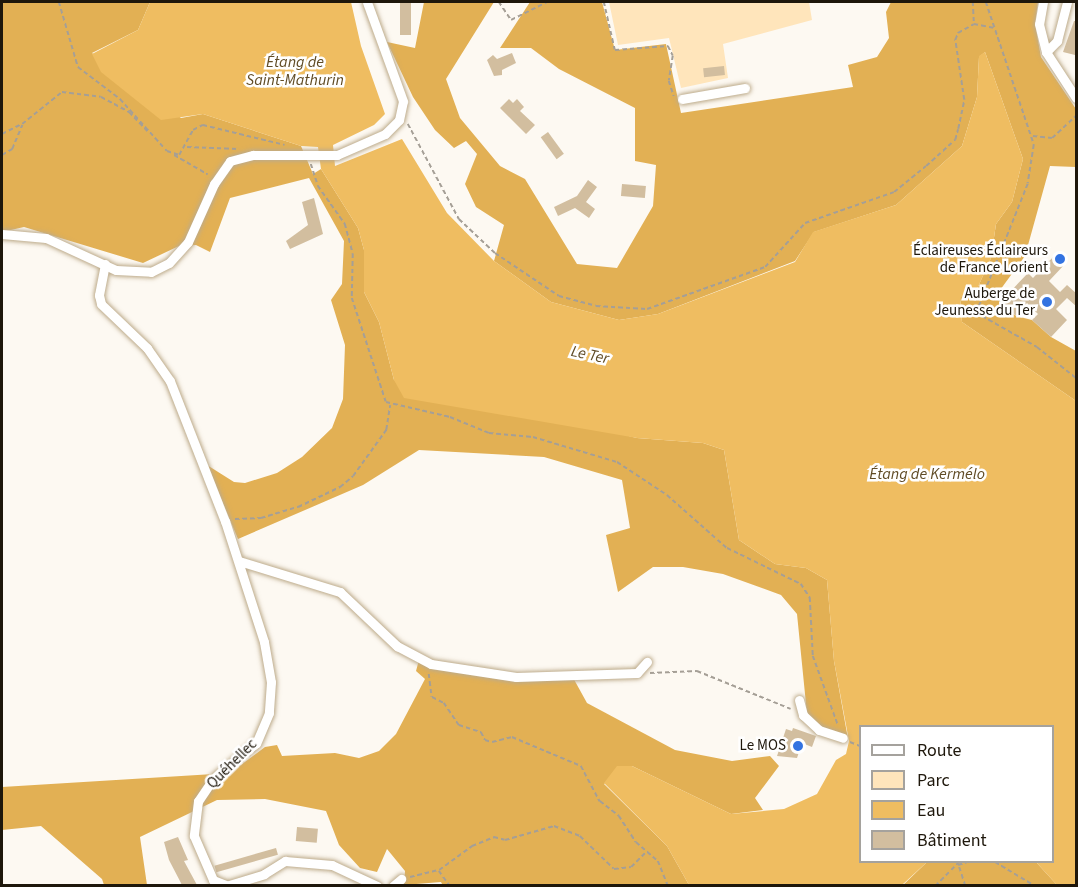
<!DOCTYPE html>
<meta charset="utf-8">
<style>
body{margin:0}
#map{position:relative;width:1078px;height:887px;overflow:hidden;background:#fdf9f2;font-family:"Source Sans 3",sans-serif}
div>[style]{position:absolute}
.green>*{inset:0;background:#ffe5bb}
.forest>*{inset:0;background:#e2b054}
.water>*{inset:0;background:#efbd61}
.building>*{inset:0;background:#d2be9f;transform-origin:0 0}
.path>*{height:1.5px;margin-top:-0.75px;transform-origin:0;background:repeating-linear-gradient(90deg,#a59f96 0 4.5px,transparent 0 7.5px)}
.roads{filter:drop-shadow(0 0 2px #bdab8b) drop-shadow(0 0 2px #bdab8b)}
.minor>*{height:9px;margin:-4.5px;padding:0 4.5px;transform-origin:4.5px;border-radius:4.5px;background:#fff}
.dots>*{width:16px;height:16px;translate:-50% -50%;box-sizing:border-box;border:3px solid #fff;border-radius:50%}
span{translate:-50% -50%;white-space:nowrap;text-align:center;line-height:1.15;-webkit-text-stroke:5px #fff;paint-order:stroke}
.poi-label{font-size:15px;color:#1e170b}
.right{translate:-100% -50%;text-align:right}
.street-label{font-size:15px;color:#1e170b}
.water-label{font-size:16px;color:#614c26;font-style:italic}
.frame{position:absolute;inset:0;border:3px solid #1e170b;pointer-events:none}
.legend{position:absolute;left:859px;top:725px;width:195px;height:138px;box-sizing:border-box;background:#fff;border:2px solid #a5a29d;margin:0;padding:8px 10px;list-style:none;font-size:18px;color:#1e170b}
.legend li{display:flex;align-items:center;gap:12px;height:30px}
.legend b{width:30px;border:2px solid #a5a29d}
</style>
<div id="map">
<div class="green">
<div style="clip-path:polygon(609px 2px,809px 2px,812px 20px,723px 44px,728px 78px,681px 88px,669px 38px,618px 45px)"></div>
</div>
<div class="forest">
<div style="clip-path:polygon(2px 2px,150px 2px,138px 30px,92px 53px,181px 118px,203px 114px,301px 146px,313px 174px,321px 169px,358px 228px,364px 250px,364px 292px,379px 322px,394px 380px,637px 438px,703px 443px,724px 450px,739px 540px,775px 564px,806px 568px,827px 580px,834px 661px,848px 739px,840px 733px,819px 730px,807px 714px,797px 614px,781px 595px,723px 574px,683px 567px,653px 567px,618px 592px,606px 535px,630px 528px,622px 480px,544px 457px,419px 450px,363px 485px,238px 539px,207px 465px,234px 482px,245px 483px,277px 473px,302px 457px,332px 428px,343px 399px,345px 345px,331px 300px,342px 284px,344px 241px,309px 178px,230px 198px,210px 252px,196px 245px,179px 246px,143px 263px,24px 227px,2px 232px)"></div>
<div style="clip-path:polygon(424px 2px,494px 2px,446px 79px,460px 118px,500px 166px,525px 179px,577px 264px,617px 268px,653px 206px,656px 165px,635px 161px,635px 108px,559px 69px,531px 48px,500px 48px,530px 2px,602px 2px,615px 50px,666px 44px,681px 113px,853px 87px,848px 65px,877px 57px,889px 38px,886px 12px,891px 2px,1038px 2px,1035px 24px,1041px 57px,1076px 109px,1076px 167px,1050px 166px,1025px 256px,995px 297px,1016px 316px,1032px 320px,1051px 337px,1076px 351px,1076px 401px,962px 322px,960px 297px,977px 289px,991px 258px,996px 224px,1012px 202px,1023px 159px,985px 52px,979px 57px,977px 97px,962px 146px,896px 205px,814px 232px,795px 261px,658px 314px,619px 320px,551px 302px,494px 261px,504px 225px,476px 207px,465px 184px,477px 154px,466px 141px,454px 148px,435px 130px,413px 97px,387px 42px,415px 48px)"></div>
<div style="clip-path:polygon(419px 660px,483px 673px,571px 674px,587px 703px,675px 750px,732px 761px,770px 756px,779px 766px,755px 798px,763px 810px,731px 814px,632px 766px,604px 784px,667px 846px,689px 885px,443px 886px,441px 882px,404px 885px,405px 871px,387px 849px,377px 872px,360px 868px,339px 845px,326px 811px,265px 799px,217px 800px,140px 837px,147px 885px,104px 885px,102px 879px,41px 826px,2px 830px,2px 787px,230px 773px,265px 747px,277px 745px,282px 756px,335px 753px,359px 758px,379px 751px,396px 734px,425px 679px,416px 671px)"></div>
<div style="clip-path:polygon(927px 862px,1036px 862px,1057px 885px,902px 886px)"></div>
</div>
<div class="water">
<div style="clip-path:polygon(150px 2px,351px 2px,361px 46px,385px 114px,374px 125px,333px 145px,335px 166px,402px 139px,447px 213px,494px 261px,551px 302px,619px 320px,658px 314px,795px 262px,813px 232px,896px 205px,962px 146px,977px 97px,979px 56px,985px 52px,1023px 159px,1012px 202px,996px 224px,991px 258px,977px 289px,960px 298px,962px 322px,1076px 401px,1076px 885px,1057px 885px,1036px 862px,1052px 862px,1052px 726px,860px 726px,860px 862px,927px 862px,902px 885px,689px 885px,667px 846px,604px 783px,617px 766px,632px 766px,731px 814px,784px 809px,817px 794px,836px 760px,846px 754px,849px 741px,834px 661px,827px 580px,806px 568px,775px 564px,739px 540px,724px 450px,703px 443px,637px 438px,404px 398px,394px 380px,379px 322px,364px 292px,364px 250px,358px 228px,321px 169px,318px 147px,301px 146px,203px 114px,161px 120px,101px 72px,92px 54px,138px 30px)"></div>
</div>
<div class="building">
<div style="left:400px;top:2px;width:11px;height:33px"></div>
<div style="clip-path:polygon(1074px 21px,1077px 21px,1075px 55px,1063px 52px)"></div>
<div style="clip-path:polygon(512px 53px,516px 63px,502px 70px,502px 75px,494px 76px,487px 60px,493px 55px,497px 59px)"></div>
<div style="left:724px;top:66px;width:9px;height:21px;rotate:84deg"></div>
<div style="clip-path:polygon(509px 99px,513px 103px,517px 99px,524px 107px,520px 111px,535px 125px,526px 134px,500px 108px)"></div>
<div style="left:548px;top:132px;width:27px;height:9px;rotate:54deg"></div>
<div style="clip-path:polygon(588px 180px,597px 187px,586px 202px,595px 209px,589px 218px,575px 208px,558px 216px,554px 207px,577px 196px)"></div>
<div style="left:622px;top:184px;width:24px;height:12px;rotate:5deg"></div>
<div style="clip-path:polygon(314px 198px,323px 234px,290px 249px,286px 241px,308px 225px,302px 202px)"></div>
<div style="clip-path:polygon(1055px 255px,1065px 264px,1049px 281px,1060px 292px,1067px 285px,1077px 294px,1077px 307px,1067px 298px,1056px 309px,1067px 320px,1051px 337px,1032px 320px,1038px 314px,1027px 303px,1016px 316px,995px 297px,1003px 288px,1008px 294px,1028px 273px,1033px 278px)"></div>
<div style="clip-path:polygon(793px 728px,816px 736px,812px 747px,802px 743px,797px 758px,777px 756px,786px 729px,792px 731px)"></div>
<div style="left:297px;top:827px;width:21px;height:14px;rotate:5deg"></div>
<div style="clip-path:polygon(178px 837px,188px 860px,184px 861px,197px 885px,182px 885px,169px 860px,164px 842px)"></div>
<div style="left:276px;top:848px;width:7px;height:64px;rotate:74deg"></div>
</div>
<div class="path">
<div style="left:59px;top:2px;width:68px;rotate:73.7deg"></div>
<div style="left:78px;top:67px;width:53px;rotate:37.3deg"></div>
<div style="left:120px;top:99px;width:70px;rotate:47.9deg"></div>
<div style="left:167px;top:151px;width:13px;rotate:18deg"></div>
<div style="left:179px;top:155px;width:29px;rotate:-61deg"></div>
<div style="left:193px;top:130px;width:11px;rotate:-27deg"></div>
<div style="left:203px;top:125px;width:84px;rotate:13.7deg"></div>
<div style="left:499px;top:2px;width:22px;rotate:56deg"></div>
<div style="left:511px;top:20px;width:40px;rotate:-26.6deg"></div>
<div style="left:604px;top:2px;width:49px;rotate:77.1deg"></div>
<div style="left:615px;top:50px;width:53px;rotate:-4.3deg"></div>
<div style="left:668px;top:46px;width:11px;rotate:63deg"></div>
<div style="left:673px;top:56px;width:25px;rotate:99deg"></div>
<div style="left:669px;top:81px;width:16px;rotate:72deg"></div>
<div style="left:973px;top:2px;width:22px;rotate:87deg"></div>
<div style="left:986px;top:2px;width:151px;rotate:71.4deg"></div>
<div style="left:1034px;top:145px;width:39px;rotate:99deg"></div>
<div style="left:1028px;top:184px;width:135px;rotate:111.8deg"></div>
<div style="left:978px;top:309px;width:8px;rotate:60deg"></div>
<div style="left:982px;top:316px;width:63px;rotate:29.4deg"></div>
<div style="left:1037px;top:347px;width:50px;rotate:38.5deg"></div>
<div style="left:408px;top:124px;width:108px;rotate:61.8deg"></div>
<div style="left:459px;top:219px;width:50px;rotate:43.4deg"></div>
<div style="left:495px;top:253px;width:77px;rotate:33.9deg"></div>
<div style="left:559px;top:296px;width:38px;rotate:15deg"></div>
<div style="left:596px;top:306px;width:51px;rotate:3.4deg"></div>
<div style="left:647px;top:309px;width:125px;rotate:-19.6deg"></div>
<div style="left:765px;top:267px;width:59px;rotate:-47.7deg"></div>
<div style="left:805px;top:223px;width:94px;rotate:-19.2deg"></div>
<div style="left:894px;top:192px;width:41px;rotate:-39.1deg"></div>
<div style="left:926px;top:166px;width:39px;rotate:-42deg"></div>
<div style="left:955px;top:140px;width:11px;rotate:-75deg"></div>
<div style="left:958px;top:129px;width:30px;rotate:-78deg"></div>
<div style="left:964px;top:100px;width:61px;rotate:-98.5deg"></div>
<div style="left:955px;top:40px;width:8px;rotate:-67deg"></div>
<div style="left:958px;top:33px;width:18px;rotate:-29deg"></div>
<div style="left:974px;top:24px;width:21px;rotate:11deg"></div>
<div style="left:2px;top:134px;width:22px;rotate:-27deg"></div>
<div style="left:22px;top:124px;width:51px;rotate:-38.7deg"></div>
<div style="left:62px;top:92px;width:39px;rotate:7deg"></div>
<div style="left:101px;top:97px;width:32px;rotate:28deg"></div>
<div style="left:129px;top:112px;width:28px;rotate:46deg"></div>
<div style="left:1033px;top:136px;width:19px;rotate:6deg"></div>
<div style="left:1052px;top:138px;width:33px;rotate:-43deg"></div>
<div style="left:187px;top:147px;width:52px;rotate:2.2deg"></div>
<div style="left:2px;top:155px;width:12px;rotate:-31deg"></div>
<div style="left:12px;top:149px;width:26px;rotate:-67deg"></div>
<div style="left:174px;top:155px;width:39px;rotate:30deg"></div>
<div style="left:311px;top:164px;width:23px;rotate:72deg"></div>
<div style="left:318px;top:186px;width:47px;rotate:54.6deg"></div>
<div style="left:345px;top:224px;width:31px;rotate:75deg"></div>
<div style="left:353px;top:254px;width:44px;rotate:91.3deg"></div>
<div style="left:352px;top:298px;width:109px;rotate:71.9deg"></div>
<div style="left:386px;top:402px;width:66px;rotate:13.2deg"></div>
<div style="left:450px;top:417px;width:42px;rotate:22.3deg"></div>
<div style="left:489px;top:433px;width:44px;rotate:5.2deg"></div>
<div style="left:533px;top:437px;width:88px;rotate:16.6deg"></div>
<div style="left:617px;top:462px;width:60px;rotate:33.4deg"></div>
<div style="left:667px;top:495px;width:80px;rotate:41.5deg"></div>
<div style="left:727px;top:548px;width:82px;rotate:25.9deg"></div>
<div style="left:801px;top:584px;width:17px;rotate:57deg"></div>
<div style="left:810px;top:598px;width:58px;rotate:87deg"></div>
<div style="left:813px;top:656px;width:73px;rotate:70.1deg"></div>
<div style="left:235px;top:519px;width:26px;rotate:-2deg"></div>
<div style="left:261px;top:518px;width:39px;rotate:-17deg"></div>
<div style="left:298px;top:507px;width:47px;rotate:-25.5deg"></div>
<div style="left:340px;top:487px;width:17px;rotate:-40deg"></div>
<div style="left:353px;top:476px;width:57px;rotate:-54.3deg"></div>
<div style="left:386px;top:430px;width:25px;rotate:-81deg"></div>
<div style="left:650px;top:673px;width:47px;rotate:-2.4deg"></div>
<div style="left:697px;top:671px;width:101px;rotate:22deg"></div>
<div style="left:429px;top:674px;width:23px;rotate:83deg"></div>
<div style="left:432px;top:697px;width:13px;rotate:27deg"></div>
<div style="left:444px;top:703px;width:27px;rotate:56deg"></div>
<div style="left:459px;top:725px;width:23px;rotate:18deg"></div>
<div style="left:481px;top:732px;width:9px;rotate:63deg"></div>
<div style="left:485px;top:740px;width:7px;rotate:16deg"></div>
<div style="left:492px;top:742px;width:21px;rotate:-14deg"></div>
<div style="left:512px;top:737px;width:75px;rotate:22.8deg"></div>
<div style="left:581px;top:766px;width:40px;rotate:62deg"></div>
<div style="left:600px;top:801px;width:24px;rotate:38deg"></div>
<div style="left:619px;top:816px;width:31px;rotate:57deg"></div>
<div style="left:636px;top:842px;width:29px;rotate:41deg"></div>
<div style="left:658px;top:861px;width:27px;rotate:68deg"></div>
<div style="left:850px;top:742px;width:11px;rotate:22deg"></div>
<div style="left:995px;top:862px;width:47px;rotate:31deg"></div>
<div style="left:439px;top:871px;width:19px;rotate:54deg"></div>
<div style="left:410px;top:877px;width:30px;rotate:-14deg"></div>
<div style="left:439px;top:870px;width:41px;rotate:-36deg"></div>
<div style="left:472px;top:846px;width:24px;rotate:-22deg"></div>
<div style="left:494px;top:837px;width:11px;rotate:15deg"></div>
<div style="left:505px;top:840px;width:51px;rotate:-15.9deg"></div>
<div style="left:554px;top:826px;width:28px;rotate:21deg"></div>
<div style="left:580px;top:836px;width:47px;rotate:44.1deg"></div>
<div style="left:614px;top:869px;width:17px;rotate:-7deg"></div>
<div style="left:631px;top:867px;width:20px;rotate:-45deg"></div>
<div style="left:935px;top:886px;width:34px;rotate:-45deg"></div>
<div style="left:965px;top:886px;width:22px;rotate:-108deg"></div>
<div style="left:958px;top:865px;width:9px;rotate:-18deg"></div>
</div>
<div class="roads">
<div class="minor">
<div style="left:1043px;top:2px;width:22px;rotate:100deg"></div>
<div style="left:1039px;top:24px;width:29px;rotate:76deg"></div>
<div style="left:1046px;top:52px;width:55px;rotate:56.9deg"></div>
<div style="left:1046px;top:52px;width:16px;rotate:-45deg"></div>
<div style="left:1057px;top:41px;width:40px;rotate:-75.6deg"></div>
<div style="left:682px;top:99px;width:64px;rotate:-9.9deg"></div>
<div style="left:2px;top:234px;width:44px;rotate:5.2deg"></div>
<div style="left:46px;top:238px;width:77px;rotate:24.6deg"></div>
<div style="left:116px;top:270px;width:35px;rotate:3deg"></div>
<div style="left:151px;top:272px;width:20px;rotate:-27deg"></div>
<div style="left:169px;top:263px;width:28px;rotate:-48deg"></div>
<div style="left:188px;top:242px;width:64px;rotate:-65.9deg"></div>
<div style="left:214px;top:184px;width:28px;rotate:-55deg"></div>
<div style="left:230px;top:161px;width:24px;rotate:-15deg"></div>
<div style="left:253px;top:155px;width:84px"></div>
<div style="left:337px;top:155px;width:52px;rotate:-23.6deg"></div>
<div style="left:385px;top:134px;width:20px;rotate:-45deg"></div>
<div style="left:399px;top:120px;width:19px;rotate:-78deg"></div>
<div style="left:403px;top:101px;width:105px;rotate:-110deg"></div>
<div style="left:105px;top:264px;width:32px;rotate:101deg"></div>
<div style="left:99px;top:295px;width:9px;rotate:77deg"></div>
<div style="left:101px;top:304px;width:64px;rotate:43.7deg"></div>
<div style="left:147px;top:348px;width:40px;rotate:55.1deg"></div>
<div style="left:170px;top:381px;width:150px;rotate:68.6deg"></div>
<div style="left:225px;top:521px;width:127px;rotate:72.1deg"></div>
<div style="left:264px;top:642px;width:41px;rotate:80.1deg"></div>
<div style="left:271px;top:682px;width:31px;rotate:94deg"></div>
<div style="left:269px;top:713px;width:33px;rotate:113deg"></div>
<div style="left:256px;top:743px;width:56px;rotate:140.1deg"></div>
<div style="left:213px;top:779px;width:27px;rotate:124deg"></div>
<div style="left:198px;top:801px;width:35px;rotate:97deg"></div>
<div style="left:194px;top:836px;width:48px;rotate:66.6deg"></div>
<div style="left:213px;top:880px;width:17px;rotate:21deg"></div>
<div style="left:239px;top:561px;width:106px;rotate:17.1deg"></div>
<div style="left:340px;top:592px;width:79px;rotate:43.5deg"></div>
<div style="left:397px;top:646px;width:38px;rotate:28deg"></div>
<div style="left:431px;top:664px;width:86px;rotate:8.7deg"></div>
<div style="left:516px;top:677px;width:121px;rotate:-1.9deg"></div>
<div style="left:637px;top:673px;width:15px;rotate:-48deg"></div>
<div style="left:799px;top:700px;width:16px;rotate:75deg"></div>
<div style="left:803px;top:715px;width:22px;rotate:43deg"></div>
<div style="left:819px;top:730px;width:25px;rotate:18deg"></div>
<div style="left:229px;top:885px;width:37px;rotate:-17deg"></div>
<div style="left:264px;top:874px;width:25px;rotate:-32deg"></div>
<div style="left:285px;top:861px;width:47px;rotate:4.9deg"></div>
<div style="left:332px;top:865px;width:50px;rotate:25deg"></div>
<div style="left:393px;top:886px;width:11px;rotate:-41deg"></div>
</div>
</div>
<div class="dots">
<div style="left:1060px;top:259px;background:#3373e1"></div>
<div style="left:1047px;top:302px;background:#3373e1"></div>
<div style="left:798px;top:746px;background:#3373e1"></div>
</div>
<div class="poi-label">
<span class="right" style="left:1048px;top:259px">Éclaireuses Éclaireurs<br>de France Lorient</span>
<span class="right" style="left:1035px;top:302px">Auberge de<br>Jeunesse du Ter</span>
<span class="right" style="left:786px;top:746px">Le MOS</span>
</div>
<div class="street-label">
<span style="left:232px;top:764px;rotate:-45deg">Quéhellec</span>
</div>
<div class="water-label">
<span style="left:295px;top:71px">Étang de<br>Saint-Mathurin</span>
<span style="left:590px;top:355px;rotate:12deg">Le Ter</span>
<span style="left:927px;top:474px">Étang de Kermélo</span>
</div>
<div class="frame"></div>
<ul class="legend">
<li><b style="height:8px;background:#fff"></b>Route</li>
<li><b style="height:16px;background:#ffe5bb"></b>Parc</li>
<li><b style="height:16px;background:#efbd61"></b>Eau</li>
<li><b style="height:16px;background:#d2be9f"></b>Bâtiment</li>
</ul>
</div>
